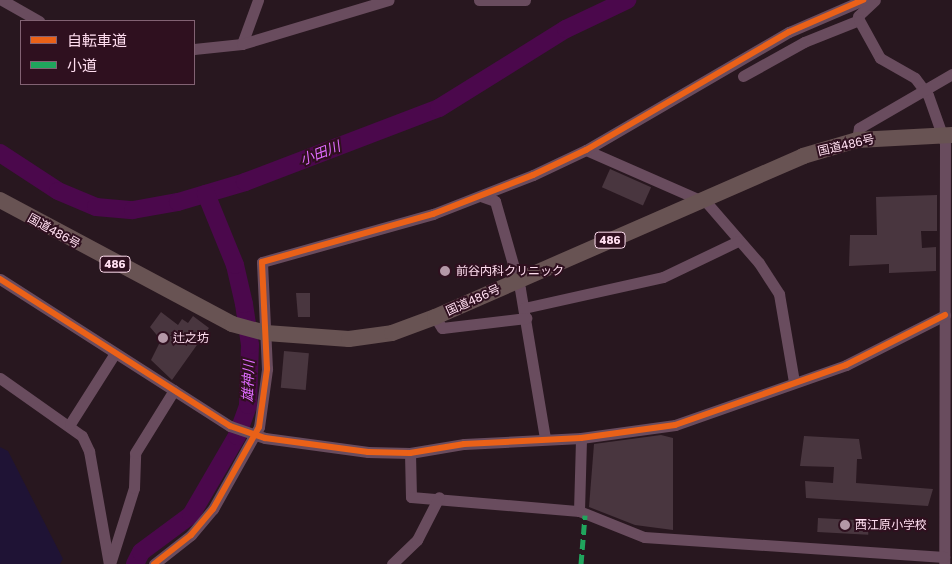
<!DOCTYPE html>
<meta charset="utf-8">
<style>
body{margin:0}
#map{position:relative;width:952px;height:564px;overflow:hidden;background:#28171f;font-family:"Golos Text","Noto Sans JP",sans-serif}
div>[style]{position:absolute}
.green>*{inset:0;background:#1f1335}
.river>*{height:18px;margin:-9px;padding:0 9px;transform-origin:9px;border-radius:9px;background:#4b084c}
.building>*{inset:0;background:#49363f;transform-origin:0 0}
.minor>*{height:11px;margin:-5.5px;padding:0 5.5px;transform-origin:5.5px;border-radius:5.5px;background:#694c5e}
.highway>*{height:16px;margin:-8px;padding:0 8px;transform-origin:8px;border-radius:8px;background:#685353}
.quiet>*{height:5px;margin-top:-2.5px;transform-origin:0;background:repeating-linear-gradient(90deg,#20a55d 0 10px,transparent 0 15px)}
.cycleway>*{height:6px;margin:-3px;padding:0 3px;transform-origin:3px;border-radius:3px;background:#ea6118}
.dots>*{width:14px;height:14px;translate:-50% -50%;box-sizing:border-box;border:2px solid #2f101f;border-radius:50%}
span{translate:-50% -50%;white-space:nowrap;text-align:center;line-height:1.15;-webkit-text-stroke:4px #2f101f;paint-order:stroke}
.shield-label span{padding:1px 4px;background:#2f101f;border:1px solid;border-radius:4px;-webkit-text-stroke-width:0}
.shield-label{font-size:11px;color:#ffdef0;font-weight:700}
.street-label{font-size:12px;color:#ffdef0}
.poi-label{font-size:12px;color:#ffdef0}
.left{translate:0 -50%;text-align:left}
.water-label{font-size:14px;color:#e06cff;font-style:italic}
.legend{position:absolute;left:20px;top:20px;width:175px;height:65px;box-sizing:border-box;background:#2f101f;border:1px solid #826273;margin:0;padding:6px 9px;list-style:none;font-size:15px;color:#ffdef0}
.legend li{display:flex;align-items:center;gap:10px;height:25px}
.legend b{width:25px;border:1px solid #826273}
</style>
<div id="map">
<div class="green">
<div style="clip-path:polygon(0 447px,8px 451px,63px 559px,60px 564px,0 564px)"></div>
</div>
<div class="river">
<div style="left:0;top:153px;width:69px;rotate:33.2deg"></div>
<div style="left:58px;top:191px;width:41px;rotate:22.8deg"></div>
<div style="left:96px;top:207px;width:37px;rotate:5deg"></div>
<div style="left:133px;top:210px;width:46px;rotate:-10.1deg"></div>
<div style="left:178px;top:202px;width:70px;rotate:-16.6deg"></div>
<div style="left:245px;top:182px;width:208px;rotate:-20.9deg"></div>
<div style="left:439px;top:108px;width:150px;rotate:-31.9deg"></div>
<div style="left:566px;top:29px;width:68px;rotate:-25.4deg"></div>
<div style="left:135px;top:564px;width:13px;rotate:-63deg"></div>
<div style="left:141px;top:552px;width:62px;rotate:-36.5deg"></div>
<div style="left:191px;top:515px;width:91px;rotate:-59.8deg"></div>
<div style="left:237px;top:436px;width:33px;rotate:-70deg"></div>
<div style="left:248px;top:405px;width:60px;rotate:-88.1deg"></div>
<div style="left:250px;top:345px;width:41px;rotate:-98.3deg"></div>
<div style="left:244px;top:304px;width:40px;rotate:-103deg"></div>
<div style="left:235px;top:265px;width:77px;rotate:-112.2deg"></div>
</div>
<div class="building">
<div style="left:610px;top:169px;width:45px;height:20px;rotate:24deg"></div>
<div style="clip-path:polygon(937px 195px,937px 231px,921px 231px,922px 248px,936px 247px,936px 271px,889px 273px,889px 264px,849px 266px,850px 235px,877px 235px,876px 197px)"></div>
<div style="clip-path:polygon(296px 293px,310px 293px,310px 317px,298px 317px)"></div>
<div style="clip-path:polygon(161px 312px,178px 325px,182px 319px,188px 323px,193px 316px,209px 328px,172px 380px,151px 360px,161px 340px,150px 327px)"></div>
<div style="left:284px;top:351px;width:25px;height:37px;rotate:5deg"></div>
<div style="clip-path:polygon(661px 435px,673px 438px,673px 530px,635px 525px,589px 507px,594px 444px)"></div>
<div style="clip-path:polygon(804px 436px,859px 439px,862px 459px,857px 459px,856px 483px,933px 489px,928px 506px,806px 498px,805px 481px,833px 483px,834px 467px,800px 466px)"></div>
<div style="left:818px;top:518px;width:51px;height:14px;rotate:3deg"></div>
</div>
<div class="minor">
<div style="left:2px;top:0;width:43px;rotate:29.6deg"></div>
<div style="left:479px;top:0;width:46px"></div>
<div style="left:858px;top:16px;width:23px;rotate:-43deg"></div>
<div style="left:242px;top:44px;width:47px;rotate:-70deg"></div>
<div style="left:194px;top:49px;width:48px;rotate:-5.9deg"></div>
<div style="left:242px;top:44px;width:153px;rotate:-16.7deg"></div>
<div style="left:743px;top:76px;width:70px;rotate:-29.1deg"></div>
<div style="left:804px;top:42px;width:59px;rotate:-21.8deg"></div>
<div style="left:859px;top:20px;width:43px;rotate:61.1deg"></div>
<div style="left:880px;top:58px;width:40px;rotate:29.7deg"></div>
<div style="left:915px;top:78px;width:21px;rotate:53deg"></div>
<div style="left:928px;top:95px;width:51px;rotate:70.5deg"></div>
<div style="left:945px;top:143px;width:421px;rotate:90.1deg"></div>
<div style="left:857px;top:140px;width:12px;rotate:-81deg"></div>
<div style="left:859px;top:128px;width:108px;rotate:-30.1deg"></div>
<div style="left:586px;top:150px;width:132px;rotate:23.7deg"></div>
<div style="left:707px;top:203px;width:79px;rotate:49.1deg"></div>
<div style="left:759px;top:263px;width:37px;rotate:57deg"></div>
<div style="left:779px;top:294px;width:89px;rotate:80.3deg"></div>
<div style="left:481px;top:196px;width:15px;rotate:20deg"></div>
<div style="left:495px;top:201px;width:91px;rotate:74.1deg"></div>
<div style="left:520px;top:289px;width:151px;rotate:80.5deg"></div>
<div style="left:0;top:279px;width:273px;rotate:32.6deg"></div>
<div style="left:230px;top:426px;width:37px;rotate:19deg"></div>
<div style="left:265px;top:438px;width:104px;rotate:7.7deg"></div>
<div style="left:368px;top:452px;width:42px;rotate:1.4deg"></div>
<div style="left:410px;top:453px;width:55px;rotate:-9.5deg"></div>
<div style="left:464px;top:444px;width:117px;rotate:-2.9deg"></div>
<div style="left:581px;top:438px;width:95px;rotate:-7.9deg"></div>
<div style="left:675px;top:425px;width:181px;rotate:-19.3deg"></div>
<div style="left:846px;top:365px;width:111px;rotate:-26.8deg"></div>
<div style="left:524px;top:308px;width:142px;rotate:-12.6deg"></div>
<div style="left:663px;top:277px;width:83px;rotate:-25.6deg"></div>
<div style="left:435px;top:317px;width:13px;rotate:58deg"></div>
<div style="left:442px;top:328px;width:85px;rotate:-6.8deg"></div>
<div style="left:0;top:378px;width:100px;rotate:35.3deg"></div>
<div style="left:82px;top:436px;width:17px;rotate:65deg"></div>
<div style="left:89px;top:451px;width:115px;rotate:80deg"></div>
<div style="left:70px;top:424px;width:84px;rotate:-57.6deg"></div>
<div style="left:410px;top:453px;width:44px;rotate:88.7deg"></div>
<div style="left:411px;top:497px;width:169px;rotate:4.8deg"></div>
<div style="left:579px;top:511px;width:70px;rotate:21.8deg"></div>
<div style="left:644px;top:537px;width:301px;rotate:3.8deg"></div>
<div style="left:579px;top:511px;width:73px;rotate:-88.4deg"></div>
<div style="left:110px;top:564px;width:80px;rotate:-72.5deg"></div>
<div style="left:134px;top:488px;width:35px;rotate:-88deg"></div>
<div style="left:135px;top:453px;width:74px;rotate:-58.2deg"></div>
<div style="left:154px;top:564px;width:47px;rotate:-38.1deg"></div>
<div style="left:191px;top:535px;width:34px;rotate:-50deg"></div>
<div style="left:213px;top:509px;width:94px;rotate:-60.7deg"></div>
<div style="left:259px;top:427px;width:59px;rotate:-82.1deg"></div>
<div style="left:267px;top:369px;width:107px;rotate:-92.7deg"></div>
<div style="left:262px;top:262px;width:178px;rotate:-15.7deg"></div>
<div style="left:433px;top:214px;width:107px;rotate:-21.3deg"></div>
<div style="left:533px;top:175px;width:59px;rotate:-25.3deg"></div>
<div style="left:586px;top:150px;width:235px;rotate:-30.2deg"></div>
<div style="left:789px;top:32px;width:81px;rotate:-23.4deg"></div>
<div style="left:392px;top:564px;width:35px;rotate:-44deg"></div>
<div style="left:417px;top:540px;width:48px;rotate:-62.9deg"></div>
</div>
<div class="highway">
<div style="left:0;top:200px;width:263px;rotate:28.1deg"></div>
<div style="left:232px;top:324px;width:35px;rotate:15deg"></div>
<div style="left:266px;top:333px;width:83px;rotate:4.1deg"></div>
<div style="left:349px;top:339px;width:43px;rotate:-7.9deg"></div>
<div style="left:392px;top:333px;width:46px;rotate:-20.4deg"></div>
<div style="left:435px;top:317px;width:402px;rotate:-23.6deg"></div>
<div style="left:803px;top:156px;width:56px;rotate:-16.5deg"></div>
<div style="left:857px;top:140px;width:95px;rotate:-3deg"></div>
</div>
<div class="quiet">
<div style="left:581px;top:564px;width:49px;rotate:-85.3deg"></div>
</div>
<div class="cycleway">
<div style="left:0;top:279px;width:273px;rotate:32.6deg"></div>
<div style="left:230px;top:426px;width:37px;rotate:19deg"></div>
<div style="left:265px;top:438px;width:104px;rotate:7.7deg"></div>
<div style="left:368px;top:452px;width:42px;rotate:1.4deg"></div>
<div style="left:410px;top:453px;width:55px;rotate:-9.5deg"></div>
<div style="left:464px;top:444px;width:117px;rotate:-2.9deg"></div>
<div style="left:581px;top:438px;width:95px;rotate:-7.9deg"></div>
<div style="left:675px;top:425px;width:181px;rotate:-19.3deg"></div>
<div style="left:846px;top:365px;width:111px;rotate:-26.8deg"></div>
<div style="left:154px;top:564px;width:47px;rotate:-38.1deg"></div>
<div style="left:191px;top:535px;width:34px;rotate:-50deg"></div>
<div style="left:213px;top:509px;width:94px;rotate:-60.7deg"></div>
<div style="left:259px;top:427px;width:59px;rotate:-82.1deg"></div>
<div style="left:267px;top:369px;width:107px;rotate:-92.7deg"></div>
<div style="left:262px;top:262px;width:178px;rotate:-15.7deg"></div>
<div style="left:433px;top:214px;width:107px;rotate:-21.3deg"></div>
<div style="left:533px;top:175px;width:59px;rotate:-25.3deg"></div>
<div style="left:586px;top:150px;width:235px;rotate:-30.2deg"></div>
<div style="left:789px;top:32px;width:81px;rotate:-23.4deg"></div>
</div>
<div class="dots">
<div style="left:445px;top:271px;background:#b498a7"></div>
<div style="left:163px;top:338px;background:#b498a7"></div>
<div style="left:845px;top:525px;background:#b498a7"></div>
</div>
<div class="shield-label">
<span style="left:610px;top:240px">486</span>
<span style="left:115px;top:264px">486</span>
</div>
<div class="street-label">
<span style="left:846px;top:145px;rotate:-13deg">国道486号</span>
<span style="left:54px;top:231px;rotate:29deg">国道486号</span>
<span style="left:473px;top:300px;rotate:-24deg">国道486号</span>
</div>
<div class="poi-label">
<span class="left" style="left:456px;top:271px">前谷内科クリニック</span>
<span class="left" style="left:173px;top:338px">辻之坊</span>
<span class="left" style="left:855px;top:525px">西江原小学校</span>
</div>
<div class="water-label">
<span style="left:320px;top:153px;rotate:-21deg">小田川</span>
<span style="left:248px;top:381px;rotate:-88deg">雄神川</span>
</div>
<ul class="legend">
<li><b style="height:6px;background:#ea6118"></b>自転車道</li>
<li><b style="height:6px;background:#20a55d"></b>小道</li>
</ul>
</div>
